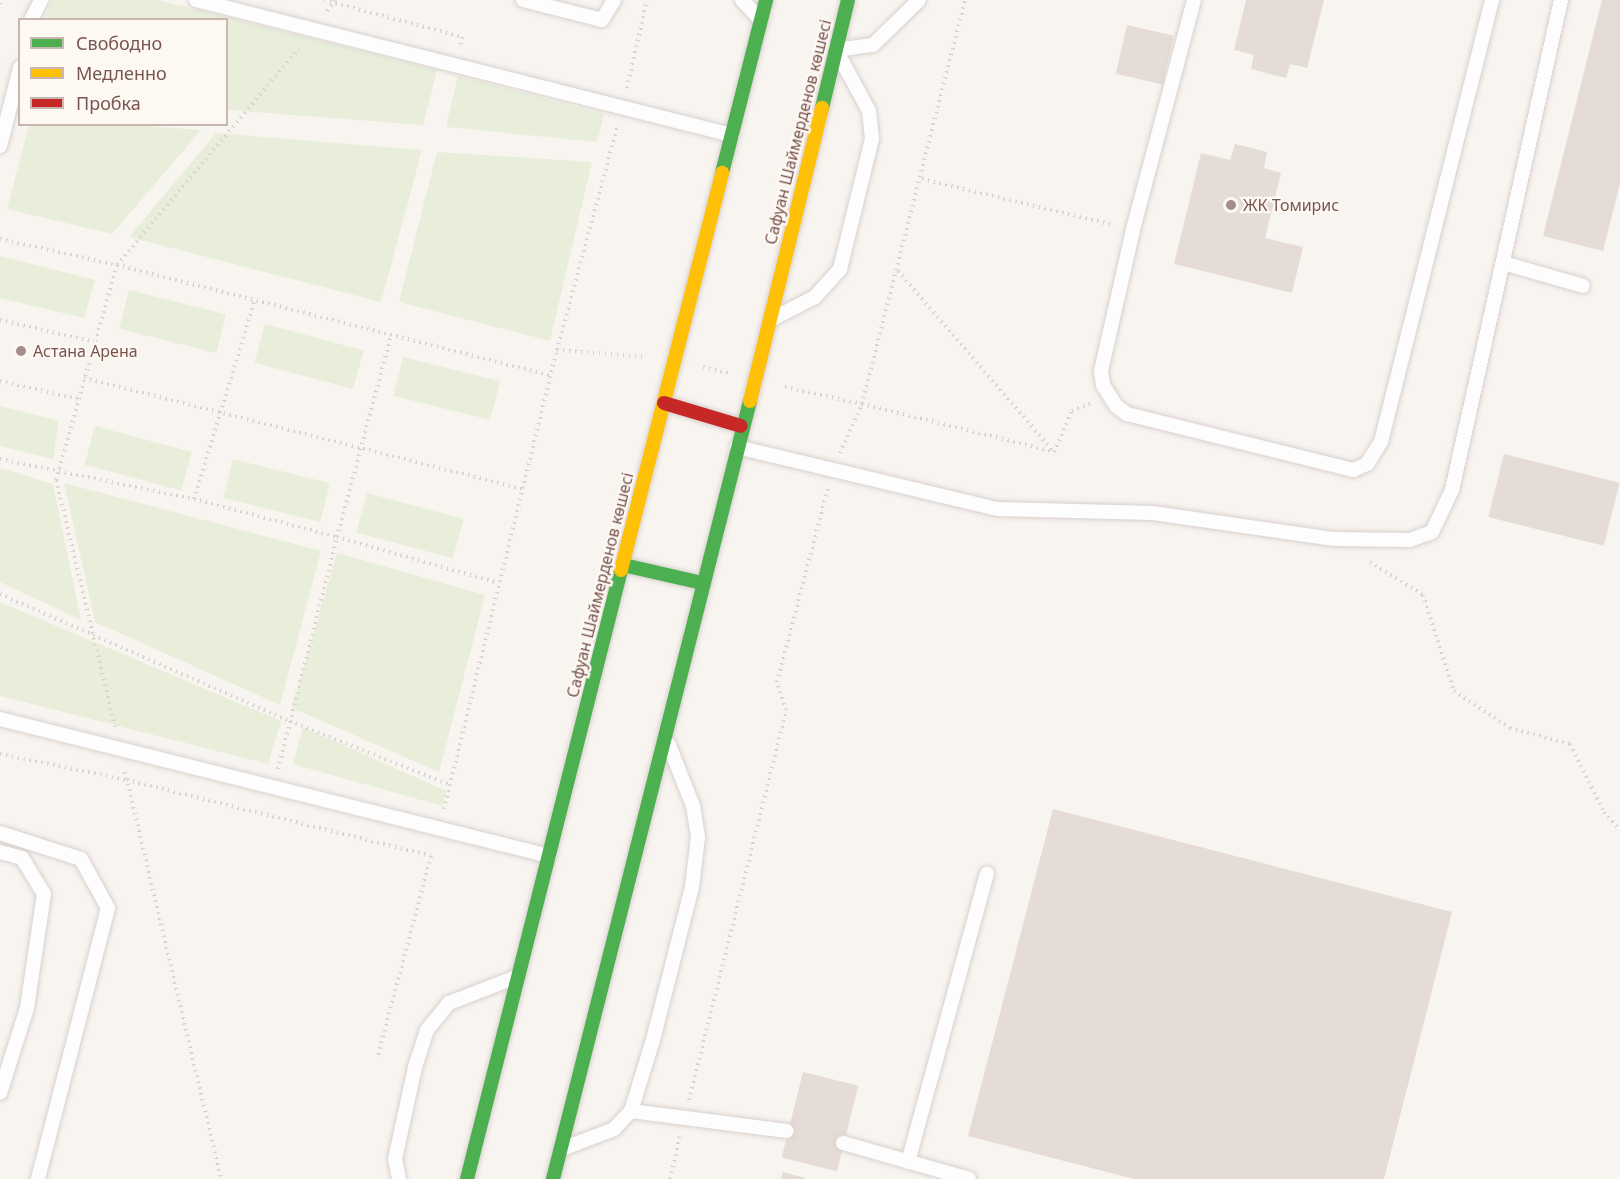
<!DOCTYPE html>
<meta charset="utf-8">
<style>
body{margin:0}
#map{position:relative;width:1620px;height:1179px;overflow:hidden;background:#f8f4f0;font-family:"Noto Sans",sans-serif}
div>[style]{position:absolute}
.green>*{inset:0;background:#e9eedb;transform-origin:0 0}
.building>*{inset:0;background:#e5dbd7;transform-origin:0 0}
.path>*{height:4px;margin-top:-2px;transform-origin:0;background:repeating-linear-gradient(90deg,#dbd2d0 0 1.5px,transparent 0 6px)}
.roads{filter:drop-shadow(0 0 2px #d8d1ce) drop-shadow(0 0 2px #d8d1ce)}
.lane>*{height:14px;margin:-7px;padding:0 7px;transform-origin:7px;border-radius:7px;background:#fefdfd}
.fast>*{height:14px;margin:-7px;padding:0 7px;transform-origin:7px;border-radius:7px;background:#4caf50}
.slow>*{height:14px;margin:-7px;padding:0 7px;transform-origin:7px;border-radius:7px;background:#ffc107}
.jam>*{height:14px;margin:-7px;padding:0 7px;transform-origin:7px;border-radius:7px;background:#c62828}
.dots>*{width:16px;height:16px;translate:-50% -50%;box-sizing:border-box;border:3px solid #fef8f3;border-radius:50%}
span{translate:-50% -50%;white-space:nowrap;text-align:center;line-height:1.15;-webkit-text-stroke:4.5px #fef8f3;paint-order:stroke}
.street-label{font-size:16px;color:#78564f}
.poi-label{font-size:16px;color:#78564f}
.left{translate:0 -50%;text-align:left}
.legend{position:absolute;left:18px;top:18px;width:210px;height:108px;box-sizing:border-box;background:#fef8f3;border:2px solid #c8b7b1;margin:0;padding:8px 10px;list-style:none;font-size:18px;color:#78564f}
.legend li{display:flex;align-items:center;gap:12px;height:30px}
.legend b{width:30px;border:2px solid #c8b7b1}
</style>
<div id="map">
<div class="green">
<div style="clip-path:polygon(51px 0,158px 0,437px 70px,423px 125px,227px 110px,226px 20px,45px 19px)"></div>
<div style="clip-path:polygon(458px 76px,604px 114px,597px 142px,446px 127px)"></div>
<div style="clip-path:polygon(133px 125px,201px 130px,112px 234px,7px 209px,29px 125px)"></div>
<div style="clip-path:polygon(216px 133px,422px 150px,381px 302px,129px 237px)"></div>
<div style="clip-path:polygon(437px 152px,592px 162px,550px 341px,399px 302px)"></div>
<div style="clip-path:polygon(0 256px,95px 280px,84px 318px,0 298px)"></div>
<div style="left:129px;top:290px;width:100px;height:40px;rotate:14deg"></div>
<div style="left:265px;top:324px;width:102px;height:40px;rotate:15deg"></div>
<div style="left:403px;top:357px;width:100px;height:40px;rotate:14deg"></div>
<div style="clip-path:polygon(0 406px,59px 421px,53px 459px,0 446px)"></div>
<div style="left:95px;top:426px;width:100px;height:40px;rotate:15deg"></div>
<div style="left:233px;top:459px;width:100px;height:40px;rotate:14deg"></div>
<div style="clip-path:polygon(0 468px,53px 484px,81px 620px,0 582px)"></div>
<div style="clip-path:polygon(64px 483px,321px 551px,280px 705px,95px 622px)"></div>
<div style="left:367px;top:493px;width:100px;height:41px;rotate:15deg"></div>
<div style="clip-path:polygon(337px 553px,485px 595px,439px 772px,292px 708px)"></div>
<div style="clip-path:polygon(0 602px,281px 721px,268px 764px,0 696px)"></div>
<div style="clip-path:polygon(303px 727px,446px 791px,442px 806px,293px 764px)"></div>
</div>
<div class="building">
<div style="clip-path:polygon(1246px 0,1324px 0,1307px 68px,1290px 64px,1286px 78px,1251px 69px,1254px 55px,1234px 50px)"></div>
<div style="clip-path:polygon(1602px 0,1620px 0,1620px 184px,1603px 251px,1543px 236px)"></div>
<div style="left:1127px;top:25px;width:48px;height:50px;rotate:13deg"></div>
<div style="clip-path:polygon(1235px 144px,1267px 152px,1264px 168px,1281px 173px,1265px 238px,1303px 247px,1292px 293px,1174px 264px,1201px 153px,1230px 160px)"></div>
<div style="left:1504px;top:454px;width:119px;height:65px;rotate:14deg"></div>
<div style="clip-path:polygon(1053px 809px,1452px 912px,1384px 1179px,1134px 1179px,968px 1136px)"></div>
<div style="left:803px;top:1072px;width:57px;height:88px;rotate:14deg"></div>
<div style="clip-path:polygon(783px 1172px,805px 1178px,805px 1179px,781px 1179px)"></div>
</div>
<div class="path">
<div style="left:324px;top:0;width:143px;rotate:15deg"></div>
<div style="left:462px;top:37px;width:9px;rotate:103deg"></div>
<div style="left:0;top:4px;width:4px;rotate:-76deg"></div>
<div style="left:327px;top:11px;width:14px;rotate:-51deg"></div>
<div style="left:627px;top:88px;width:90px;rotate:-77.2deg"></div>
<div style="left:922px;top:179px;width:197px;rotate:13.5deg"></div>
<div style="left:0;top:239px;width:120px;rotate:12.5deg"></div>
<div style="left:117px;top:265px;width:448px;rotate:14.3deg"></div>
<div style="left:898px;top:271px;width:238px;rotate:49.3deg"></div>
<div style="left:0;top:320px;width:98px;rotate:13deg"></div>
<div style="left:557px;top:350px;width:89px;rotate:4.5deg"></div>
<div style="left:703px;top:367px;width:26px;rotate:13deg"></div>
<div style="left:84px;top:378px;width:452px;rotate:14.2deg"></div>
<div style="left:0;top:381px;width:80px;rotate:13deg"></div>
<div style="left:785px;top:387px;width:79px;rotate:12.4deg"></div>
<div style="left:862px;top:404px;width:417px;rotate:-75.7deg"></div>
<div style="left:840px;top:453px;width:54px;rotate:-65.8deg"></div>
<div style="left:862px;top:404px;width:198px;rotate:14deg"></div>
<div style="left:1054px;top:452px;width:45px;rotate:-66.3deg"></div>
<div style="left:1072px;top:411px;width:22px;rotate:-22deg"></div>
<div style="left:0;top:459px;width:198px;rotate:11.7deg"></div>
<div style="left:194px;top:499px;width:148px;rotate:14.9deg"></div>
<div style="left:337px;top:537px;width:209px;rotate:-75deg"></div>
<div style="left:194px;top:499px;width:208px;rotate:-73deg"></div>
<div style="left:1370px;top:562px;width:62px;rotate:31.9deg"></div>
<div style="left:1423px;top:595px;width:101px;rotate:72.1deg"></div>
<div style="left:1454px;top:691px;width:67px;rotate:33.5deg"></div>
<div style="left:1510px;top:728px;width:62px;rotate:14.9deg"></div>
<div style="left:1570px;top:744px;width:76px;rotate:63.4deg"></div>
<div style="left:1604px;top:812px;width:24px;rotate:48deg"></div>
<div style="left:0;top:594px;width:317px;rotate:23.7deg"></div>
<div style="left:290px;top:721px;width:172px;rotate:21.8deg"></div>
<div style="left:115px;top:727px;width:254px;rotate:-103.4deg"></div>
<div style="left:56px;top:480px;width:223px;rotate:-74.2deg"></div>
<div style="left:117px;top:265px;width:283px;rotate:-50deg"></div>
<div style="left:0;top:754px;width:130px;rotate:11.6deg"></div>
<div style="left:127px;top:780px;width:313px;rotate:14deg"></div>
<div style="left:431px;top:856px;width:210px;rotate:104.9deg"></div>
<div style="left:278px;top:769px;width:239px;rotate:-75.7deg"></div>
<div style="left:337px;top:537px;width:168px;rotate:15.9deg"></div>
<div style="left:125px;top:772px;width:418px;rotate:76.7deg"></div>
<div style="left:444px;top:809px;width:473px;rotate:-76.2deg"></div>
<div style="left:557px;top:350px;width:231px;rotate:-74.9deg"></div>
<div style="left:689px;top:1100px;width:402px;rotate:-76deg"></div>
<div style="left:786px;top:710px;width:29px;rotate:-108deg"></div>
<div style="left:777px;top:682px;width:201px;rotate:-75.3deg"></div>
<div style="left:670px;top:1179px;width:44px;rotate:-76.9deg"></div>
</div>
<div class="roads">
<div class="lane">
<div style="left:196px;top:0;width:553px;rotate:14.14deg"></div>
<div style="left:523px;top:0;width:81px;rotate:14.2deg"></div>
<div style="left:602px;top:20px;width:23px;rotate:-59deg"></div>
<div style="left:742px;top:0;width:25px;rotate:47deg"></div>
<div style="left:1194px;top:0;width:238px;rotate:104.9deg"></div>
<div style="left:1133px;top:230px;width:145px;rotate:102.8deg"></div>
<div style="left:1101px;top:371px;width:14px;rotate:82deg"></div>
<div style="left:1103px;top:385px;width:25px;rotate:58deg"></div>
<div style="left:1116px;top:406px;width:14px;rotate:36deg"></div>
<div style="left:1127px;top:414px;width:233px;rotate:13.9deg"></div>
<div style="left:1353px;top:470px;width:15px;rotate:-23deg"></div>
<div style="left:1367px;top:464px;width:26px;rotate:-58deg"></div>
<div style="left:1381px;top:442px;width:456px;rotate:-75.9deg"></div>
<div style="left:31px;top:20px;width:22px;rotate:-63deg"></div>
<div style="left:0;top:146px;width:81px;rotate:-75.6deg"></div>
<div style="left:1503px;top:263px;width:83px;rotate:16deg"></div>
<div style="left:774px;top:318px;width:46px;rotate:-27.1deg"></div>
<div style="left:815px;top:297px;width:38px;rotate:-48deg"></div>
<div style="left:840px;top:269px;width:134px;rotate:-76.2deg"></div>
<div style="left:872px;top:139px;width:28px;rotate:-96deg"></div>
<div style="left:869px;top:111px;width:69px;rotate:-118.4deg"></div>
<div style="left:836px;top:50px;width:37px;rotate:-8deg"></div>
<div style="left:873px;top:45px;width:64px;rotate:-44.4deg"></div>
<div style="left:737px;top:447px;width:268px;rotate:13.4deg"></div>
<div style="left:998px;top:509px;width:155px;rotate:1.5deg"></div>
<div style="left:1153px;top:513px;width:183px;rotate:8.2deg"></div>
<div style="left:1334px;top:539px;width:76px;rotate:0.8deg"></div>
<div style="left:1410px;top:540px;width:23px;rotate:-20deg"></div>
<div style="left:1432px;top:532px;width:47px;rotate:-64.5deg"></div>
<div style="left:1452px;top:490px;width:502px;rotate:-77.46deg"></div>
<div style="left:0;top:719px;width:566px;rotate:14.01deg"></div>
<div style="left:0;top:833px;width:85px;rotate:17.8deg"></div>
<div style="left:81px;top:859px;width:56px;rotate:61.1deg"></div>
<div style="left:108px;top:908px;width:280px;rotate:104.5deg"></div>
<div style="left:0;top:852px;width:23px;rotate:15deg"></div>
<div style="left:22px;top:858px;width:42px;rotate:58.6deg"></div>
<div style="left:44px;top:894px;width:115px;rotate:98.5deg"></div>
<div style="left:27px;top:1008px;width:89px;rotate:107.6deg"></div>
<div style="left:631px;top:1111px;width:157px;rotate:7.3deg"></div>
<div style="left:843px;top:1143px;width:131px;rotate:15.9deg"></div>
<div style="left:562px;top:1149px;width:56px;rotate:-21deg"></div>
<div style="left:614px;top:1129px;width:25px;rotate:-47deg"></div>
<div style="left:631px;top:1111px;width:74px;rotate:-72.8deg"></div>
<div style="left:653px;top:1040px;width:158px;rotate:-75.7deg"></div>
<div style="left:692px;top:887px;width:50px;rotate:-83.2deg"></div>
<div style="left:698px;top:837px;width:31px;rotate:-99deg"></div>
<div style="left:693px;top:806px;width:66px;rotate:-111.5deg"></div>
<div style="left:908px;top:1162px;width:299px;rotate:-74.7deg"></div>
<div style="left:399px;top:1179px;width:20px;rotate:-101deg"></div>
<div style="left:395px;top:1159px;width:94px;rotate:-77.7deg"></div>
<div style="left:415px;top:1067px;width:39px;rotate:-72deg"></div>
<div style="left:427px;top:1030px;width:35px;rotate:-51deg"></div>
<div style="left:449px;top:1003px;width:72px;rotate:-21.2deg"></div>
</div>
<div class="fast">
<div style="left:822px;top:108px;width:111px;rotate:-76.5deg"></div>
<div style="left:722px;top:173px;width:179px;rotate:-75.7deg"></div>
<div style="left:623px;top:565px;width:81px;rotate:12.8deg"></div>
<div style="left:467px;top:1179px;width:628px;rotate:-75.81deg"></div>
<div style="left:553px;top:1179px;width:803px;rotate:-75.79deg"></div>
</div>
<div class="slow">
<div style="left:750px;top:401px;width:302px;rotate:-76.2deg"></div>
<div style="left:621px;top:570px;width:410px;rotate:-75.7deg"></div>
</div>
<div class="jam">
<div style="left:664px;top:403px;width:80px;rotate:16.6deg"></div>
</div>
</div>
<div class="dots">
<div style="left:1231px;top:205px;background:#a58d87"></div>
<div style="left:21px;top:351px;background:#a58d87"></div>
</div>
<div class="street-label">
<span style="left:798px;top:132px;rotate:-76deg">Сафуан Шаймерденов көшесі</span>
<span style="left:600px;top:585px;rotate:-76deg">Сафуан Шаймерденов көшесі</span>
</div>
<div class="poi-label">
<span class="left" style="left:1243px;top:205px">ЖК Томирис</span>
<span class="left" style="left:33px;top:351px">Астана Арена</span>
</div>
<ul class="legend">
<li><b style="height:8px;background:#4caf50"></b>Свободно</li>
<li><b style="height:8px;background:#ffc107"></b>Медленно</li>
<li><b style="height:8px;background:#c62828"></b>Пробка</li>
</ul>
</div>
